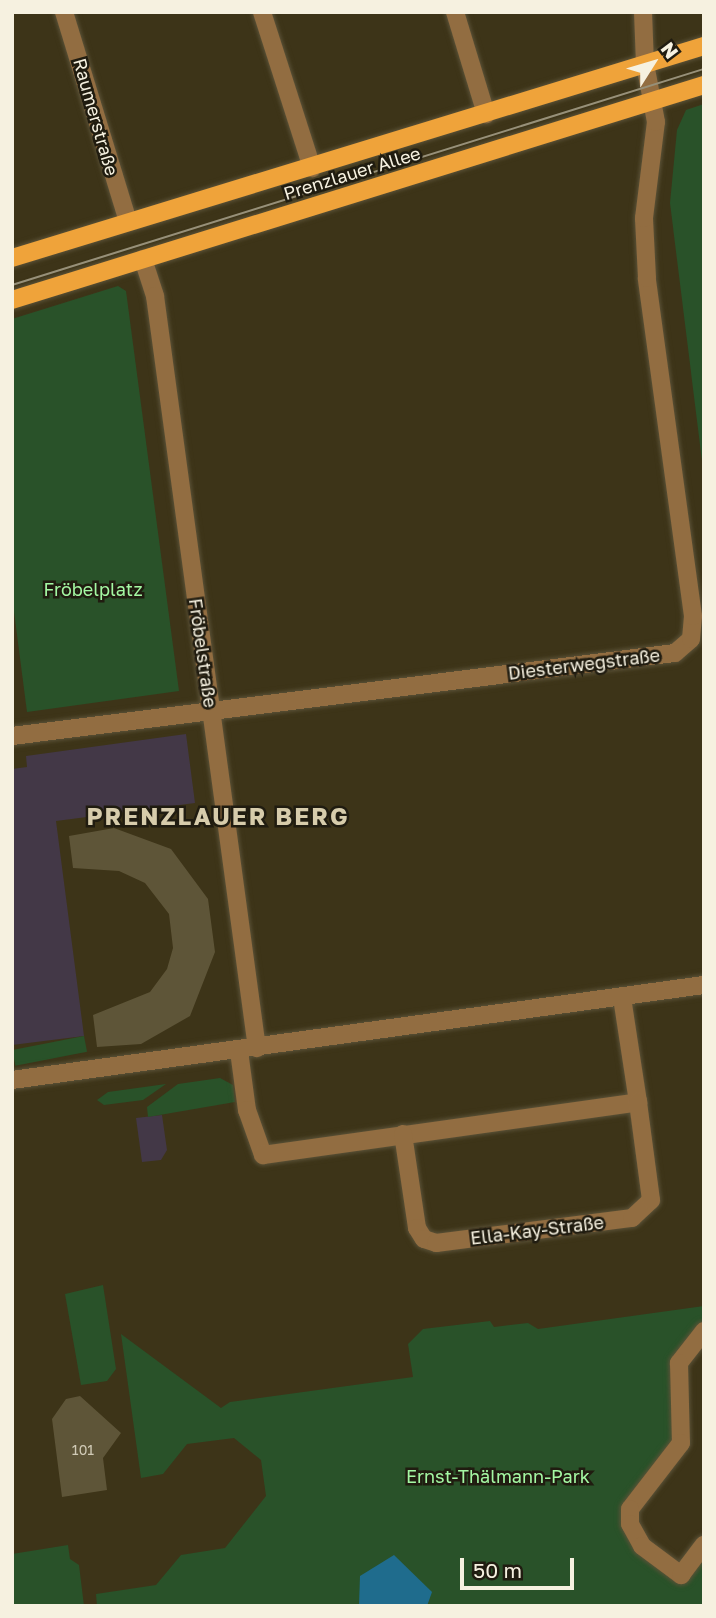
<!DOCTYPE html>
<meta charset="utf-8">
<style>
body{margin:0}
#map{position:relative;width:716px;height:1618px;overflow:hidden;background:#3d3418;font-family:"Golos Text",sans-serif}
div>[style]{position:absolute}
.education>*{inset:0;background:#433847}
.green>*{inset:0;background:#295229;transform-origin:0 0}
.water>*{inset:0;background:#1f6c8d}
.building>*{inset:0;background:#5e5538}
.roads{filter:drop-shadow(0 0 2px #5b5238) drop-shadow(0 0 2px #5b5238)}
.minor>*{height:18px;margin:-9px;padding:0 9px;transform-origin:9px;border-radius:9px;background:#926d41}
.major>*{height:18px;margin:-9px;padding:0 9px;transform-origin:9px;border-radius:9px;background:#efa33a}
.tram>*{height:2px;margin:-1px;padding:0 1px;transform-origin:1px;border-radius:1px;background:#979079}
span{translate:-50% -50%;white-space:nowrap;text-align:center;line-height:1.15;-webkit-text-stroke:5px #201c10;paint-order:stroke}
.number-label{font-size:14px;color:#d0cab6}
.number-label span{-webkit-text-stroke-width:0}
.street-label{font-size:18px;color:#f6f1e0}
.park-label{font-size:18px;color:#a4f8a3}
.district-label{font-size:24px;color:#d7ccab;font-weight:700;letter-spacing:2px}
.frame{position:absolute;inset:0;border:14px solid #f6f1e0;pointer-events:none}
.north{position:absolute;left:618px;top:28px;width:70px;height:70px;-webkit-text-stroke:5px #201c10;paint-order:stroke;rotate:53deg;font-size:19px;font-weight:700;line-height:28px;text-align:center;color:#f6f1e0}
.north::after{content:'';display:block;margin:auto;width:24px;height:32px;background:#f6f1e0;clip-path:polygon(50% 0,100% 100%,50% 72%,0 100%)}
.scale{position:absolute;left:460px;top:1558px;width:114px;height:32px;box-sizing:border-box;border:4px solid #f6f1e0;border-top:0;padding-left:9px;font-size:21px;line-height:24px;white-space:nowrap;color:#f6f1e0;-webkit-text-stroke:5px #201c10;paint-order:stroke}
</style>
<div id="map">
<div class="education">
<div style="clip-path:polygon(186px 734px,195px 803px,56px 821px,84px 1036px,12px 1045px,12px 769px,27px 767px,26px 756px)"></div>
<div style="clip-path:polygon(162px 1115px,167px 1150px,161px 1160px,142px 1162px,136px 1118px)"></div>
</div>
<div class="green">
<div style="clip-path:polygon(704px 104px,704px 477px,670px 203px,677px 130px,686px 110px)"></div>
<div style="clip-path:polygon(118px 286px,126px 291px,179px 691px,27px 712px,12px 596px,12px 319px)"></div>
<div style="left:84px;top:1036px;width:16px;height:73px;rotate:79deg"></div>
<div style="clip-path:polygon(220px 1078px,233px 1085px,235px 1102px,148px 1117px,147px 1107px,178px 1084px)"></div>
<div style="clip-path:polygon(166px 1084px,143px 1100px,104px 1105px,97px 1100px,108px 1092px)"></div>
<div style="clip-path:polygon(103px 1285px,116px 1369px,107px 1381px,81px 1385px,65px 1294px)"></div>
<div style="clip-path:polygon(704px 1306px,704px 1321px,672px 1363px,674px 1440px,624px 1509px,629px 1539px,681px 1580px,704px 1552px,704px 1606px,97px 1606px,96px 1594px,156px 1585px,181px 1555px,225px 1548px,266px 1496px,261px 1460px,234px 1438px,187px 1444px,163px 1474px,141px 1478px,121px 1334px,221px 1408px,230px 1402px,413px 1377px,408px 1344px,423px 1329px,490px 1321px,494px 1327px,528px 1323px,538px 1329px)"></div>
<div style="clip-path:polygon(68px 1545px,70px 1559px,79px 1565px,84px 1606px,12px 1606px,12px 1554px)"></div>
</div>
<div class="water">
<div style="clip-path:polygon(394px 1555px,432px 1592px,427px 1606px,359px 1606px,360px 1576px)"></div>
</div>
<div class="building">
<div style="clip-path:polygon(114px 828px,171px 849px,208px 899px,215px 952px,190px 1016px,141px 1044px,97px 1047px,93px 1015px,150px 992px,167px 969px,173px 948px,169px 914px,145px 883px,119px 871px,73px 868px,69px 836px)"></div>
<div style="clip-path:polygon(80px 1396px,121px 1433px,103px 1458px,107px 1490px,62px 1497px,52px 1419px,66px 1399px)"></div>
</div>
<div class="roads">
<div class="minor">
<div style="left:64px;top:12px;width:219px;rotate:73deg"></div>
<div style="left:262px;top:12px;width:164px;rotate:72.2deg"></div>
<div style="left:455px;top:12px;width:107px;rotate:73.1deg"></div>
<div style="left:143px;top:259px;width:39px;rotate:72deg"></div>
<div style="left:155px;top:296px;width:759px;rotate:82.28deg"></div>
<div style="left:12px;top:736px;width:668px;rotate:-7.14deg"></div>
<div style="left:675px;top:653px;width:21px;rotate:-41deg"></div>
<div style="left:691px;top:639px;width:23px;rotate:-85deg"></div>
<div style="left:693px;top:616px;width:341px;rotate:-97.8deg"></div>
<div style="left:647px;top:278px;width:60px;rotate:-92.9deg"></div>
<div style="left:644px;top:218px;width:97px;rotate:-82.9deg"></div>
<div style="left:656px;top:122px;width:59px;rotate:-100.7deg"></div>
<div style="left:645px;top:64px;width:52px;rotate:-92.2deg"></div>
<div style="left:239px;top:1051px;width:60px;rotate:82.3deg"></div>
<div style="left:247px;top:1110px;width:48px;rotate:70.4deg"></div>
<div style="left:263px;top:1155px;width:379px;rotate:-8deg"></div>
<div style="left:638px;top:1102px;width:106px;rotate:-98.7deg"></div>
<div style="left:12px;top:1080px;width:698px;rotate:-7.82deg"></div>
<div style="left:403px;top:1134px;width:95px;rotate:81.5deg"></div>
<div style="left:417px;top:1228px;width:13px;rotate:58deg"></div>
<div style="left:424px;top:1239px;width:13px;rotate:18deg"></div>
<div style="left:436px;top:1243px;width:198px;rotate:-7.3deg"></div>
<div style="left:632px;top:1218px;width:26px;rotate:-43deg"></div>
<div style="left:651px;top:1200px;width:99px;rotate:-97.6deg"></div>
<div style="left:704px;top:1331px;width:41px;rotate:128deg"></div>
<div style="left:679px;top:1363px;width:80px;rotate:88.6deg"></div>
<div style="left:681px;top:1443px;width:83px;rotate:127.7deg"></div>
<div style="left:630px;top:1509px;width:15px;rotate:90deg"></div>
<div style="left:630px;top:1524px;width:25px;rotate:61deg"></div>
<div style="left:642px;top:1546px;width:49px;rotate:36.6deg"></div>
<div style="left:681px;top:1575px;width:38px;rotate:-53deg"></div>
</div>
<div class="major">
<div style="left:12px;top:258px;width:724px;rotate:-17.03deg"></div>
<div style="left:12px;top:300px;width:725px;rotate:-17.26deg"></div>
</div>
</div>
<div class="tram">
<div style="left:12px;top:285px;width:725px;rotate:-17.34deg"></div>
</div>
<div class="number-label">
<span style="left:83px;top:1450px">101</span>
</div>
<div class="street-label">
<span style="left:96px;top:117px;rotate:74deg">Raumerstraße</span>
<span style="left:352px;top:173px;rotate:-17deg">Prenzlauer Allee</span>
<span style="left:203px;top:653px;rotate:82deg">Fröbelstraße</span>
<span style="left:584px;top:664px;rotate:-7deg">Diesterwegstraße</span>
<span style="left:537px;top:1230px;rotate:-7deg">Ella-Kay-Straße</span>
</div>
<div class="park-label">
<span style="left:93px;top:589px">Fröbelplatz</span>
<span style="left:498px;top:1476px">Ernst-Thälmann-Park</span>
</div>
<div class="district-label">
<span style="left:218px;top:816px">PRENZLAUER BERG</span>
</div>
<div class="frame"></div>
<div class="north">N</div>
<div class="scale">50 m</div>
</div>
